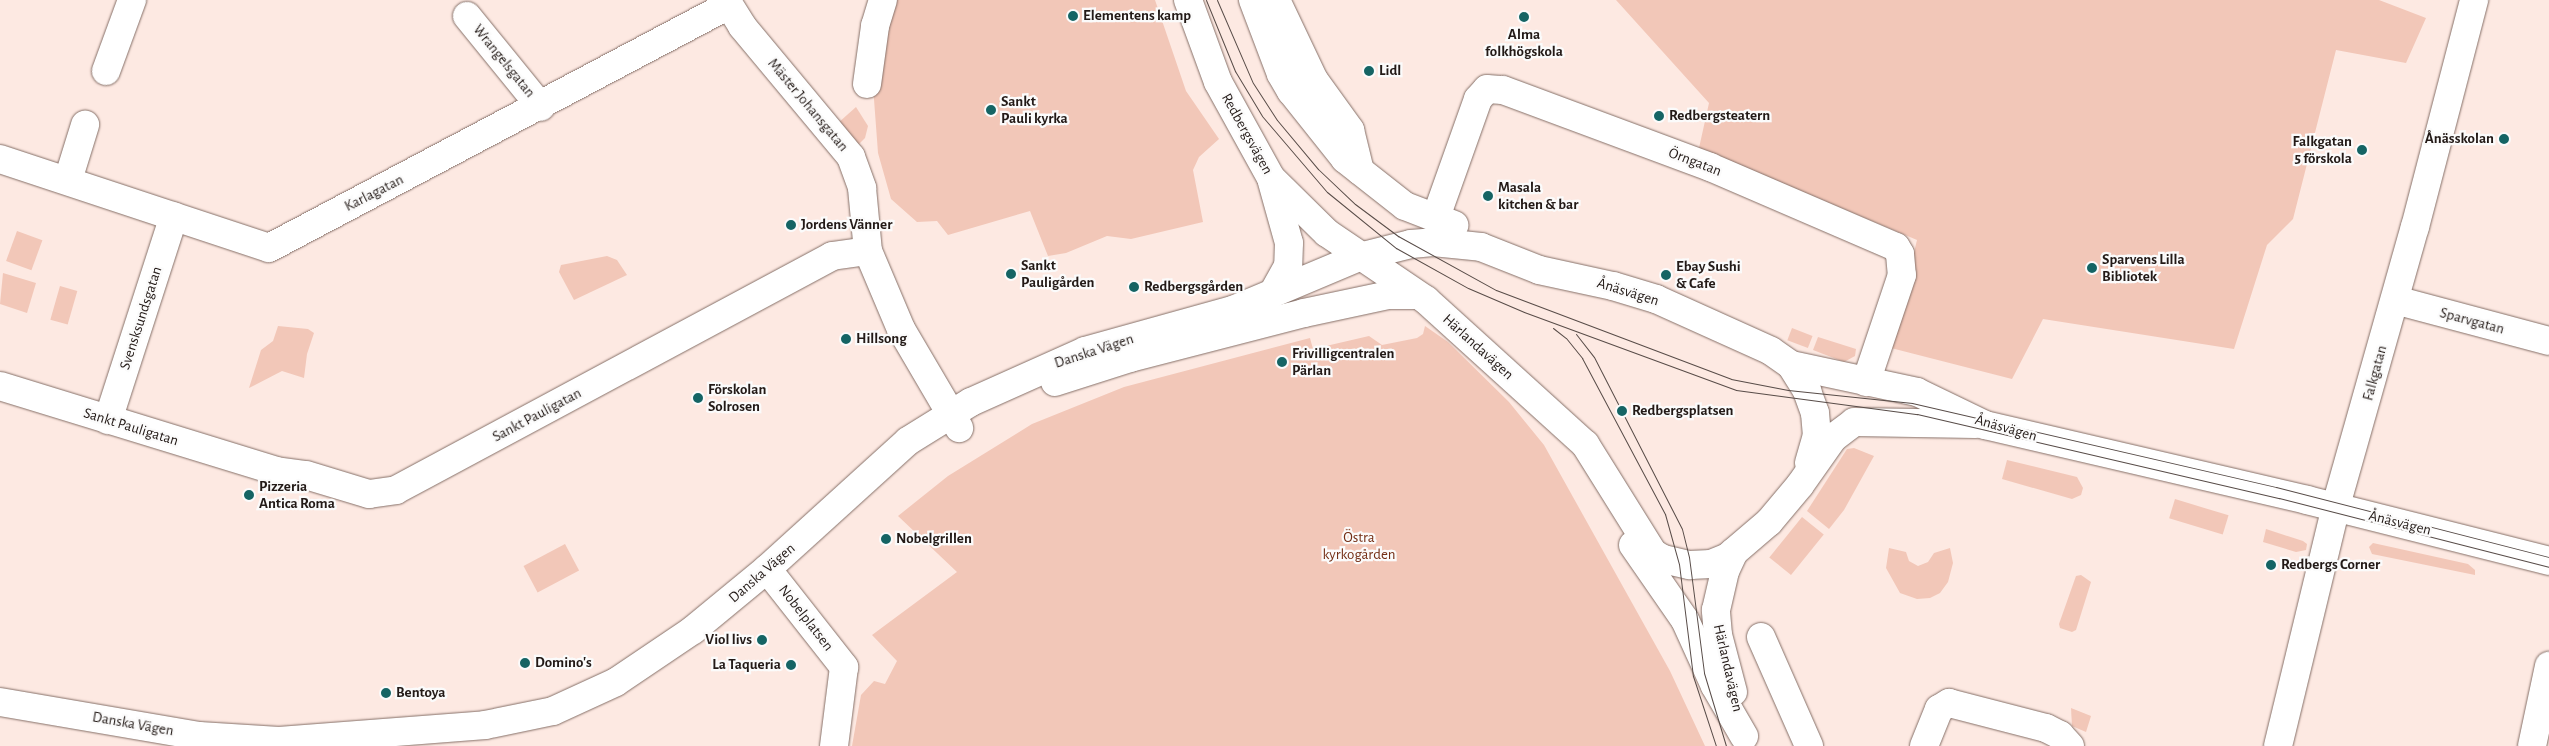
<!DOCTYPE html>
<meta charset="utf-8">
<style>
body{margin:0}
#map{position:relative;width:2549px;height:746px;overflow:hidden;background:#fde9e2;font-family:"Alegreya Sans",sans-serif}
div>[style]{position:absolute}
.green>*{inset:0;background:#f2c7b8;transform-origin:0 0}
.roads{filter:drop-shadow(0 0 1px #856f67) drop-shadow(0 0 1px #856f67)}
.minor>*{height:28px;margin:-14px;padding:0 14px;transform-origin:14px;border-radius:14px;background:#fff}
.tram>*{height:1px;margin:-0.5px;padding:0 0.5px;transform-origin:0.5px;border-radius:0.5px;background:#584c48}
.dots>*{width:14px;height:14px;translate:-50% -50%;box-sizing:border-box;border:2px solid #fbfbfb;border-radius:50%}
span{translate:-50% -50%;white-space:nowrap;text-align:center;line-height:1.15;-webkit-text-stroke:4.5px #fbfbfb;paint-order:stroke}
.poi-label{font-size:15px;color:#231a17;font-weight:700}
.left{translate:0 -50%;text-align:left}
.right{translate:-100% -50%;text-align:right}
.street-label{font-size:15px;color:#231a17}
.park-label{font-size:15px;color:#742e14}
</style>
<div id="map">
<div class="green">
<div style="clip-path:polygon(893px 0,1155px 0,1186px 91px,1219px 139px,1199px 157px,1193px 170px,1203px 222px,1131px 239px,1107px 236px,1066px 253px,1048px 256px,1030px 211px,948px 235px,937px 221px,917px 222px,891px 199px,878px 153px,873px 86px)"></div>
<div style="clip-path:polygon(1616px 0,2379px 0,2426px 18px,2406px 63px,2336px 50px,2293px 219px,2267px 245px,2234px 349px,2043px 319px,2012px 379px,1891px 348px,1917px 240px,1699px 148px,1709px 103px)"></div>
<div style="clip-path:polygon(856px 107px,868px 126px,865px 138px,858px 145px,838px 123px)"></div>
<div style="left:17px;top:231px;width:27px;height:32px;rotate:20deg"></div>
<div style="clip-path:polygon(607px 256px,617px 260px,627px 275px,574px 300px,559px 272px,561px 265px)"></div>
<div style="clip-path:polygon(3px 273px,36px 283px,27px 313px,0 304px)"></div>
<div style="left:60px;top:286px;width:18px;height:35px;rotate:16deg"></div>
<div style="clip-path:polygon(278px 326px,308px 329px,314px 333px,307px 354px,304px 378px,282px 371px,249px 388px,261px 350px,273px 341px)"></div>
<div style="clip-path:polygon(1425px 326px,1448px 342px,1509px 402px,1544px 445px,1670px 671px,1705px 746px,852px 746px,861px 695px,874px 681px,885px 684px,897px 661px,872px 635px,957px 572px,898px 516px,948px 476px,1032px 424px,1124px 387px,1310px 338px,1313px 349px,1369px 336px,1382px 345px,1417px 338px,1423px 334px)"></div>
<div style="left:1792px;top:328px;width:22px;height:13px;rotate:21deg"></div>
<div style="clip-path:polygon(1818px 337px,1856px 349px,1855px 356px,1844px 362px,1813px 350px)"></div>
<div style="clip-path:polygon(1854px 448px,1874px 456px,1844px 510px,1829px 529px,1807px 511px,1847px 449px)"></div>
<div style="clip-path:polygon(2007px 460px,2077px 477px,2083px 488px,2081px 495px,2072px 499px,2002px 479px)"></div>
<div style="left:2175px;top:499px;width:56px;height:20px;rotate:17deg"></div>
<div style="left:1802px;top:517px;width:28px;height:52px;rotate:39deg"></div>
<div style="clip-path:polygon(2266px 529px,2303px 541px,2307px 544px,2306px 550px,2296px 552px,2263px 542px)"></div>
<div style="clip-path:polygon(2373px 543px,2468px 564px,2475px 570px,2475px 575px,2372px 554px,2369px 547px)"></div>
<div style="left:565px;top:544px;width:30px;height:47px;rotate:62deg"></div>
<div style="clip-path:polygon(1889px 548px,1906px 552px,1909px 561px,1918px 566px,1928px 562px,1934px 553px,1950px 548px,1953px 563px,1948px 582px,1940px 593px,1930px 598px,1917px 599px,1900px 593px,1886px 568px)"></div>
<div style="clip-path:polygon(2081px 575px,2091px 582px,2076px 630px,2072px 632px,2060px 628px,2059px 624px,2076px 576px)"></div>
<div style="clip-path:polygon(2071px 708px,2091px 716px,2086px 732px,2072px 726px)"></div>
</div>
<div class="roads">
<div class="minor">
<div style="left:726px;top:0;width:31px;rotate:58deg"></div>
<div style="left:742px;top:26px;width:170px;rotate:50.2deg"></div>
<div style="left:851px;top:157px;width:33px;rotate:70deg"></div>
<div style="left:862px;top:188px;width:63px;rotate:84.6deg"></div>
<div style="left:1188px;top:0;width:87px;rotate:69.9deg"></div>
<div style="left:1218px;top:82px;width:110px;rotate:61.1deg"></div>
<div style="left:1271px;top:178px;width:78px;rotate:44.5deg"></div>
<div style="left:1327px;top:233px;width:120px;rotate:34.1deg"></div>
<div style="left:1426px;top:300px;width:215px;rotate:42.2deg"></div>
<div style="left:1585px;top:444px;width:128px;rotate:58deg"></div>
<div style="left:1653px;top:553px;width:12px;rotate:31deg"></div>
<div style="left:1663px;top:559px;width:28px;rotate:13deg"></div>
<div style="left:1690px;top:565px;width:21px;rotate:-3deg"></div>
<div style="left:1711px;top:564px;width:18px;rotate:-22deg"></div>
<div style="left:1728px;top:557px;width:54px;rotate:-40.5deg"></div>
<div style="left:1769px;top:522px;width:48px;rotate:-50deg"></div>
<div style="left:1800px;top:485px;width:57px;rotate:-54.9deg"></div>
<div style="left:1833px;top:438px;width:26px;rotate:-37deg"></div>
<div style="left:1854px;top:422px;width:122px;rotate:0.9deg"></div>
<div style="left:1253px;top:0;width:79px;rotate:69.3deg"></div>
<div style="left:1281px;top:74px;width:20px;rotate:60deg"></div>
<div style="left:1291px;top:91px;width:87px;rotate:51.5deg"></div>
<div style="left:1345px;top:159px;width:76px;rotate:38.1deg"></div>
<div style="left:1405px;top:206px;width:53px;rotate:21.2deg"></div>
<div style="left:1276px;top:0;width:89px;rotate:64.6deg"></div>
<div style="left:1314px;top:80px;width:62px;rotate:54.2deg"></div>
<div style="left:1350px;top:130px;width:42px;rotate:76.3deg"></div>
<div style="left:467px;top:16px;width:117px;rotate:50.9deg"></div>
<div style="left:106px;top:71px;width:76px;rotate:-69.9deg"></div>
<div style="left:867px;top:84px;width:59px;rotate:-82.1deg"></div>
<div style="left:875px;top:26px;width:27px;rotate:-73deg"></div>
<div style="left:0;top:159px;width:283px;rotate:18.3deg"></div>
<div style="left:269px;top:248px;width:520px;rotate:-27.85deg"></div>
<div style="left:68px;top:180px;width:58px;rotate:-72.8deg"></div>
<div style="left:1272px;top:182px;width:63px;rotate:74.4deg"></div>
<div style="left:1289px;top:243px;width:23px;rotate:92deg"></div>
<div style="left:1288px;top:266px;width:29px;rotate:119deg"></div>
<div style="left:1436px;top:217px;width:125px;rotate:-70.4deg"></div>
<div style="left:1478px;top:99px;width:13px;rotate:-48deg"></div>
<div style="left:1487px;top:89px;width:16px;rotate:4deg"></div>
<div style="left:1503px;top:90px;width:221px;rotate:20.4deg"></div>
<div style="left:1710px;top:167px;width:202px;rotate:23.3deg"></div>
<div style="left:1896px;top:247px;width:8px;rotate:60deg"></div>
<div style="left:1900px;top:254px;width:21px;rotate:85deg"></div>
<div style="left:1902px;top:275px;width:113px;rotate:108.6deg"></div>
<div style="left:2395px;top:300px;width:159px;rotate:14.9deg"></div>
<div style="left:1791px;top:365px;width:31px;rotate:58deg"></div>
<div style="left:1807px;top:391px;width:23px;rotate:70deg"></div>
<div style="left:1815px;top:413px;width:22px;rotate:85deg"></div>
<div style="left:1817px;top:435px;width:29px;rotate:106deg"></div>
<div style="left:1055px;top:382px;width:79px;rotate:-17.7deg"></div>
<div style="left:1130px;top:358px;width:180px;rotate:-14.5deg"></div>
<div style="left:1304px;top:313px;width:87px;rotate:-12deg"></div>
<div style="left:1389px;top:295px;width:28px"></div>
<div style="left:0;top:386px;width:289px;rotate:17.1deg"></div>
<div style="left:276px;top:471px;width:30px;rotate:8deg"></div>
<div style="left:306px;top:475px;width:66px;rotate:16.8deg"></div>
<div style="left:369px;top:494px;width:27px;rotate:-8deg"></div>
<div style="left:396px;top:490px;width:495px;rotate:-28.2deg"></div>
<div style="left:832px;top:256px;width:36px;rotate:-8deg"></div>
<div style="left:868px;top:251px;width:85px;rotate:67.1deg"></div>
<div style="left:901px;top:329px;width:115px;rotate:59.6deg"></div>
<div style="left:108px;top:420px;width:214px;rotate:-72.1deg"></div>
<div style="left:1633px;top:545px;width:91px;rotate:55.3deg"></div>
<div style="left:1685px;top:620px;width:72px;rotate:65.6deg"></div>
<div style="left:1715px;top:686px;width:58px;rotate:59.9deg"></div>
<div style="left:767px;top:569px;width:125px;rotate:51.8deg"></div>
<div style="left:844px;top:667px;width:80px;rotate:97.2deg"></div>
<div style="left:1761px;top:637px;width:119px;rotate:66.2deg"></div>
<div style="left:1733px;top:692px;width:59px;rotate:-104.7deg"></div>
<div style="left:1718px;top:635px;width:25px;rotate:-95deg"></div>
<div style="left:1716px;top:610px;width:40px;rotate:-77deg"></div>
<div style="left:1725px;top:571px;width:21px;rotate:-65deg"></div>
<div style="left:0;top:702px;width:202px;rotate:9.7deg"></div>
<div style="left:199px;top:736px;width:80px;rotate:3.6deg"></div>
<div style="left:279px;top:741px;width:207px;rotate:-4.4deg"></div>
<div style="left:485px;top:725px;width:69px;rotate:-11.6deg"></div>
<div style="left:553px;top:711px;width:69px;rotate:-24.7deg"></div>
<div style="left:616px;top:682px;width:93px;rotate:-34deg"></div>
<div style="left:693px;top:630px;width:96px;rotate:-39.5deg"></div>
<div style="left:767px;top:569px;width:190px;rotate:-42.2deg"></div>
<div style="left:908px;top:441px;width:74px;rotate:-31.8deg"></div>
<div style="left:971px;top:402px;width:125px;rotate:-24.1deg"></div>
<div style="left:1085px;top:351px;width:154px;rotate:-15.5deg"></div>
<div style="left:1233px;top:310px;width:137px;rotate:-22.8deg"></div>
<div style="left:1359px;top:257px;width:54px;rotate:-14deg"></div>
<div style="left:1411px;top:244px;width:22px;rotate:-5deg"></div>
<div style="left:1433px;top:242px;width:48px;rotate:5.9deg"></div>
<div style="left:1481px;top:247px;width:62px;rotate:21.6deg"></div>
<div style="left:1539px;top:270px;width:76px;rotate:12.2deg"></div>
<div style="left:1613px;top:286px;width:45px;rotate:16.8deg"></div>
<div style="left:1656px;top:299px;width:126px;rotate:24.3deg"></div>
<div style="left:1771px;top:351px;width:24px;rotate:35deg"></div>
<div style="left:1791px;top:365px;width:129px;rotate:12.1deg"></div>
<div style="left:1917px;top:392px;width:76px;rotate:25.9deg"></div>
<div style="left:1985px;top:425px;width:331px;rotate:13.1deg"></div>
<div style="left:2307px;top:500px;width:250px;rotate:14.1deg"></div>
<div style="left:1924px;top:746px;width:40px;rotate:-68deg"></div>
<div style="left:1939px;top:709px;width:12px;rotate:-31deg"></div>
<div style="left:1949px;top:703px;width:100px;rotate:14.5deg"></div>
<div style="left:2046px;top:728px;width:16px;rotate:27deg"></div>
<div style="left:2060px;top:735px;width:15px;rotate:48deg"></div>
<div style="left:2278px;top:746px;width:251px;rotate:-76.4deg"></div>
<div style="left:2337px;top:502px;width:286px;rotate:-74.2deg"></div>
<div style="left:2415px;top:227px;width:235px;rotate:-75.4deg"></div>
<div style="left:2532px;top:746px;width:82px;rotate:-78deg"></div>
</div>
</div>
<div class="tram">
<div style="left:1206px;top:0;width:77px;rotate:67.8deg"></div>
<div style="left:1235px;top:71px;width:52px;rotate:59deg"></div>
<div style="left:1262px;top:116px;width:100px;rotate:49.5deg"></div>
<div style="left:1327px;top:192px;width:89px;rotate:39.1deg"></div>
<div style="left:1396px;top:248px;width:82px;rotate:29.1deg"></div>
<div style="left:1468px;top:288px;width:61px;rotate:23.2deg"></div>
<div style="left:1524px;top:312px;width:226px;rotate:20.2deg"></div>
<div style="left:1736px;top:390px;width:183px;rotate:7.6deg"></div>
<div style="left:1917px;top:414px;width:372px;rotate:13.1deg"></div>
<div style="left:2279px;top:498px;width:279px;rotate:14.3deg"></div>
<div style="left:1217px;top:0;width:90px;rotate:66.6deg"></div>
<div style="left:1253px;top:83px;width:44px;rotate:57deg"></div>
<div style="left:1277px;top:120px;width:64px;rotate:50.1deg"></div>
<div style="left:1318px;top:169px;width:51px;rotate:43.4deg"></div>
<div style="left:1355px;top:204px;width:54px;rotate:36.7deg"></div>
<div style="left:1398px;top:236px;width:112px;rotate:28.9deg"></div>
<div style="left:1496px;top:290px;width:251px;rotate:20.7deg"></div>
<div style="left:1731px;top:379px;width:58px;rotate:10.9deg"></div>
<div style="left:1788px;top:390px;width:125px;rotate:6deg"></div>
<div style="left:1912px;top:403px;width:374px;rotate:13deg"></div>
<div style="left:2276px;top:487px;width:282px;rotate:14.4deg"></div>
<div style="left:1553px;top:328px;width:16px;rotate:38deg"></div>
<div style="left:1566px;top:338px;width:26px;rotate:51deg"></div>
<div style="left:1582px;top:358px;width:177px;rotate:62deg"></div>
<div style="left:1665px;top:514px;width:52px;rotate:74.4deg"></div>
<div style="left:1679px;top:564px;width:113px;rotate:82.9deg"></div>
<div style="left:1693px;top:676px;width:74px;rotate:71.8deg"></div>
<div style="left:1576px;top:334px;width:29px;rotate:52deg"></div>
<div style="left:1594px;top:357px;width:193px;rotate:62.9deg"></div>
<div style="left:1682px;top:529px;width:29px;rotate:76deg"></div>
<div style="left:1689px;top:557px;width:117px;rotate:82.6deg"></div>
<div style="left:1704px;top:673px;width:76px;rotate:73.2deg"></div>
</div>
<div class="dots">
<div style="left:1073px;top:16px;background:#156464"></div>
<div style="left:1524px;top:17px;background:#156464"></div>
<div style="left:1369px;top:71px;background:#156464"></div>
<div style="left:991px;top:110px;background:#156464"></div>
<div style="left:1659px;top:116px;background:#156464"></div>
<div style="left:2504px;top:139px;background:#156464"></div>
<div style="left:2362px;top:150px;background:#156464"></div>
<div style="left:1488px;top:196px;background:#156464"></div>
<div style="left:791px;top:225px;background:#156464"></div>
<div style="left:2092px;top:268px;background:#156464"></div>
<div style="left:1011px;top:274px;background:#156464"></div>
<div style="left:1666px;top:275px;background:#156464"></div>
<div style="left:1134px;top:287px;background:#156464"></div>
<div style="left:846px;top:339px;background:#156464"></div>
<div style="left:1282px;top:362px;background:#156464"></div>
<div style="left:698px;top:398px;background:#156464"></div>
<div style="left:1622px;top:411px;background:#156464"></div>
<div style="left:249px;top:495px;background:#156464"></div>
<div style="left:886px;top:539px;background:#156464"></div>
<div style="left:2271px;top:565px;background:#156464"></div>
<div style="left:762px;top:640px;background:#156464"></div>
<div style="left:525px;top:663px;background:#156464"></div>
<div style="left:791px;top:665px;background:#156464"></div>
<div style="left:386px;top:693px;background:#156464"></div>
</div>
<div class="poi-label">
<span class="left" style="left:1083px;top:16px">Elementens kamp</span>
<span style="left:1524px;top:43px">Alma<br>folkhögskola</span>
<span class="left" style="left:1379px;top:71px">Lidl</span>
<span class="left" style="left:1001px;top:110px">Sankt<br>Pauli kyrka</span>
<span class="left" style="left:1669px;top:116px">Redbergsteatern</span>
<span class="right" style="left:2494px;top:139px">Ånässkolan</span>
<span class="right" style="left:2352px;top:150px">Falkgatan<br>5 förskola</span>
<span class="left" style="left:1498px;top:196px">Masala<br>kitchen &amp; bar</span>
<span class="left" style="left:801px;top:225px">Jordens Vänner</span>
<span class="left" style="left:2102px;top:268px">Sparvens Lilla<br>Bibliotek</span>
<span class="left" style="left:1021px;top:274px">Sankt<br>Pauligården</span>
<span class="left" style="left:1676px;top:275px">Ebay Sushi<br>&amp; Cafe</span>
<span class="left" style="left:1144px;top:287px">Redbergsgården</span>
<span class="left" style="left:856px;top:339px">Hillsong</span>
<span class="left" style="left:1292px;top:362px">Frivilligcentralen<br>Pärlan</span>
<span class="left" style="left:708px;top:398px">Förskolan<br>Solrosen</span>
<span class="left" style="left:1632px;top:411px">Redbergsplatsen</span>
<span class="left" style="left:259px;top:495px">Pizzeria<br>Antica Roma</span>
<span class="left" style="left:896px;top:539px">Nobelgrillen</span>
<span class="left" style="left:2281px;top:565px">Redbergs Corner</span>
<span class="right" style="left:752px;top:640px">Viol livs</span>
<span class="left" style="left:535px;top:663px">Domino's</span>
<span class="right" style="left:781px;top:665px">La Taqueria</span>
<span class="left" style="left:396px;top:693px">Bentoya</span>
</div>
<div class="street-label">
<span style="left:504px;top:61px;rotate:51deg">Wrangelsgatan</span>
<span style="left:808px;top:105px;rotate:50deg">Mäster Johansgatan</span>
<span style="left:1247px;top:134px;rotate:61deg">Redbergsvägen</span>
<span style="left:1695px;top:162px;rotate:21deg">Örngatan</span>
<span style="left:374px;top:193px;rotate:-27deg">Karlagatan</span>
<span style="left:1628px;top:292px;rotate:17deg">Ånäsvägen</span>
<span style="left:141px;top:318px;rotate:-72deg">Svensksundsgatan</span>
<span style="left:2472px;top:321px;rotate:15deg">Sparvgatan</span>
<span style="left:1478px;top:347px;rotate:42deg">Härlandavägen</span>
<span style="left:1094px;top:351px;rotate:-18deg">Danska Vägen</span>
<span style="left:2375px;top:373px;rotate:-75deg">Falkgatan</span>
<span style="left:537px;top:415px;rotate:-28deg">Sankt Pauligatan</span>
<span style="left:131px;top:427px;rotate:17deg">Sankt Pauligatan</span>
<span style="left:2006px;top:428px;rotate:16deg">Ånäsvägen</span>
<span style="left:2400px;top:523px;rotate:14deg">Ånäsvägen</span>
<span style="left:762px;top:573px;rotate:-41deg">Danska Vägen</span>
<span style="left:806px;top:618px;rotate:52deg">Nobelplatsen</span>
<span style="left:1728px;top:668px;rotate:77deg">Härlandavägen</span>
<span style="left:133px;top:724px;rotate:10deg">Danska Vägen</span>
</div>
<div class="park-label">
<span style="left:1359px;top:546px">Östra<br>kyrkogården</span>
</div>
</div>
